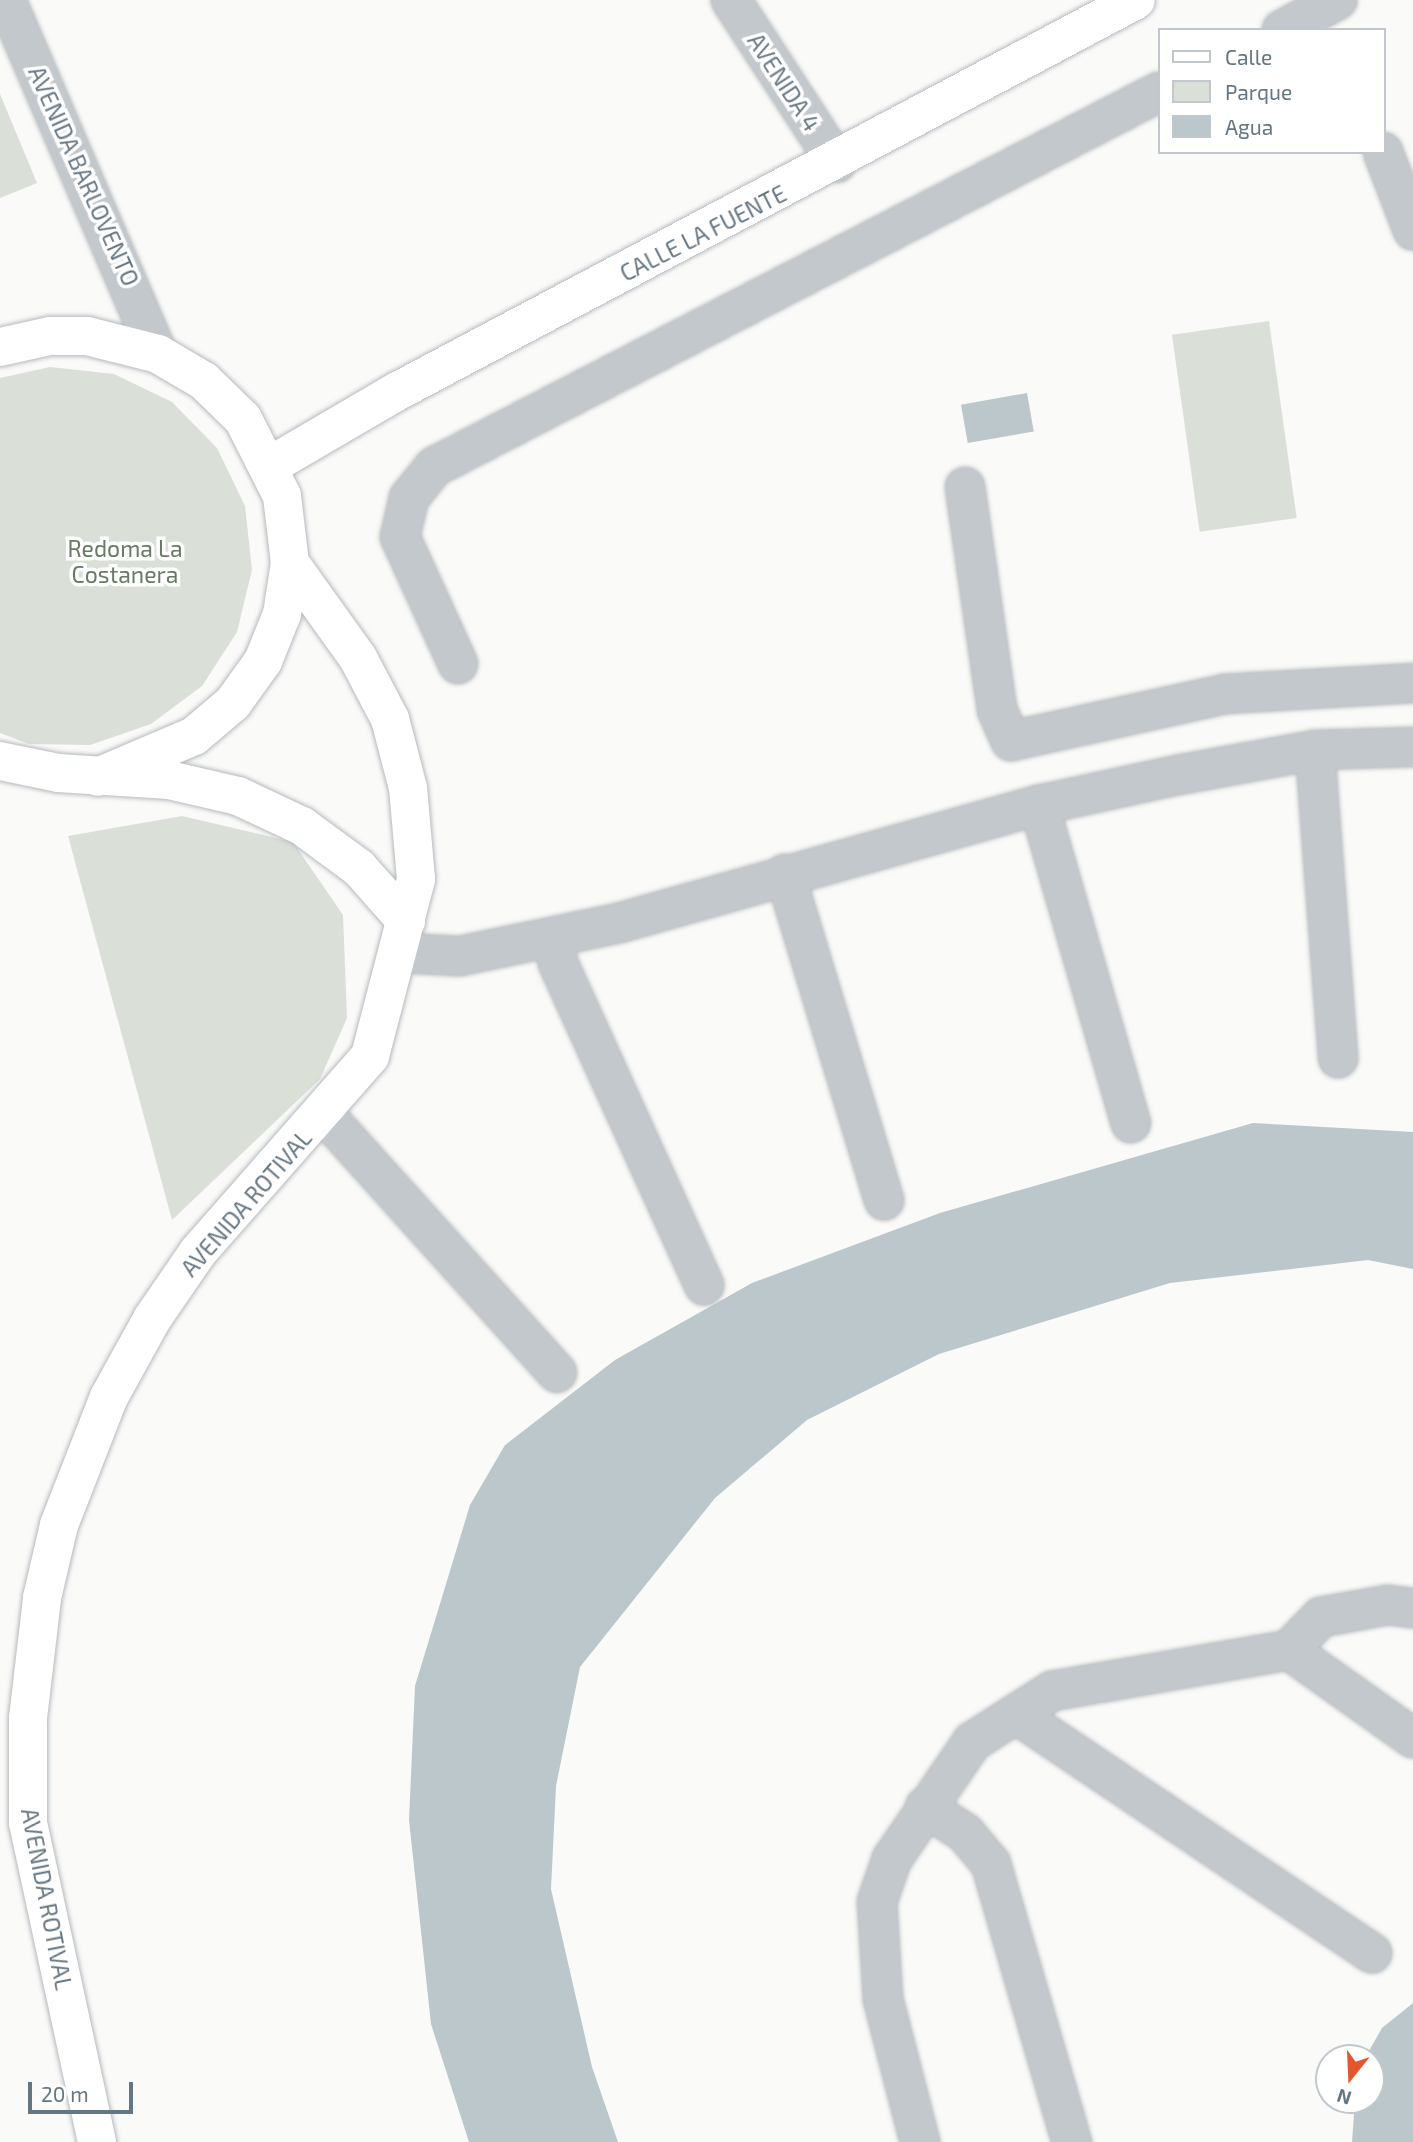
<!DOCTYPE html>
<style>
body{margin:0}
#map{position:relative;width:1413px;height:2142px;overflow:hidden;background:#fafaf8;font-family:"Exo 2",sans-serif}
div>[style]{position:absolute}
.green>*{inset:0;background:#dadfd7;transform-origin:0 0}
.water>*{inset:0;background:#bbc7cb;transform-origin:0 0}
.roads{filter:drop-shadow(0 0 2px #b5babe) drop-shadow(0 0 2px #b5babe)}
.minor>*{height:38px;margin:-19px;padding:0 19px;transform-origin:19px;border-radius:19px;background:#c3c8cc}
.major>*{height:38px;margin:-19px;padding:0 19px;transform-origin:19px;border-radius:19px;background:#fff}
span{translate:-50% -50%;white-space:nowrap;text-align:center;line-height:1.15;-webkit-text-stroke:7px #fff;paint-order:stroke}
.street-label{font-size:23px;color:#657683}
.park-label{font-size:23px;color:#687a64}
.legend{position:absolute;left:1158px;top:28px;width:228px;height:126px;box-sizing:border-box;background:#fff;border:2px solid #c1c8cd;margin:0;padding:9px 12px;list-style:none;font-size:21px;color:#657683}
.legend li{display:flex;align-items:center;gap:14px;height:35px}
.legend b{width:35px;border:2px solid #c1c8cd}
.north{position:absolute;left:1315px;top:2044px;width:70px;height:70px;box-sizing:border-box;background:#fff;border:2px solid #c1c8cd;border-radius:50%;rotate:198deg;font-size:19px;font-weight:700;line-height:28px;text-align:center;color:#657683}
.north::after{content:'';display:block;margin:auto;width:24px;height:32px;background:#e4572e;clip-path:polygon(50% 0,100% 100%,50% 72%,0 100%)}
.scale{position:absolute;left:28px;top:2082px;width:105px;height:32px;box-sizing:border-box;border:4px solid #657683;border-top:0;padding-left:9px;font-size:21px;line-height:24px;white-space:nowrap;color:#657683;-webkit-text-stroke:5px #fff;paint-order:stroke}
</style>
<div id="map">
<div class="green">
<div style="clip-path:polygon(0 94px,37px 183px,0 198px)"></div>
<div style="left:1269px;top:321px;width:199px;height:98px;rotate:82deg"></div>
<div style="clip-path:polygon(50px 367px,114px 374px,172px 402px,217px 448px,245px 506px,252px 570px,237px 632px,202px 686px,151px 724px,90px 745px,29px 744px,0 733px,0 378px)"></div>
<div style="clip-path:polygon(182px 816px,293px 842px,343px 915px,347px 1018px,320px 1079px,172px 1220px,68px 836px)"></div>
</div>
<div class="water">
<div style="left:1027px;top:393px;width:39px;height:67px;rotate:80deg"></div>
<div style="clip-path:polygon(1253px 1123px,1413px 1132px,1413px 1269px,1368px 1260px,1170px 1283px,939px 1354px,807px 1420px,715px 1498px,580px 1667px,556px 1786px,551px 1889px,592px 2067px,618px 2142px,469px 2142px,431px 2024px,409px 1820px,415px 1686px,470px 1505px,505px 1445px,615px 1360px,752px 1283px,940px 1213px)"></div>
<div style="clip-path:polygon(1413px 2003px,1413px 2142px,1352px 2142px,1355px 2100px,1371px 2100px,1371px 2058px,1365px 2058px,1382px 2028px)"></div>
</div>
<div class="roads">
<div class="minor">
<div style="left:6px;top:0;width:385px;rotate:66.8deg"></div>
<div style="left:731px;top:0;width:194px;rotate:57deg"></div>
<div style="left:1282px;top:30px;width:63px;rotate:-28.6deg"></div>
<div style="left:1383px;top:152px;width:84px;rotate:69deg"></div>
<div style="left:965px;top:487px;width:225px;rotate:81.8deg"></div>
<div style="left:997px;top:710px;width:34px;rotate:66deg"></div>
<div style="left:1011px;top:741px;width:218px;rotate:-12.4deg"></div>
<div style="left:1224px;top:694px;width:189px;rotate:-3.3deg"></div>
<div style="left:458px;top:664px;width:140px;rotate:-114.5deg"></div>
<div style="left:400px;top:537px;width:40px;rotate:-77deg"></div>
<div style="left:409px;top:498px;width:40px;rotate:-51deg"></div>
<div style="left:434px;top:467px;width:816px;rotate:-27.35deg"></div>
<div style="left:1315px;top:750px;width:309px;rotate:85.7deg"></div>
<div style="left:1039px;top:805px;width:331px;rotate:73.9deg"></div>
<div style="left:785px;top:874px;width:341px;rotate:73.1deg"></div>
<div style="left:553px;top:937px;width:26px;rotate:79deg"></div>
<div style="left:558px;top:963px;width:354px;rotate:65.6deg"></div>
<div style="left:399px;top:953px;width:61px;rotate:2.8deg"></div>
<div style="left:460px;top:956px;width:162px;rotate:-11.7deg"></div>
<div style="left:619px;top:923px;width:436px;rotate:-15.7deg"></div>
<div style="left:1039px;top:805px;width:142px;rotate:-12.2deg"></div>
<div style="left:1178px;top:775px;width:139px;rotate:-10.3deg"></div>
<div style="left:1315px;top:750px;width:98px;rotate:-1.8deg"></div>
<div style="left:324px;top:1114px;width:348px;rotate:48deg"></div>
<div style="left:1289px;top:1650px;width:46px;rotate:-45.9deg"></div>
<div style="left:1321px;top:1617px;width:68px;rotate:-10.2deg"></div>
<div style="left:1388px;top:1605px;width:25px;rotate:7deg"></div>
<div style="left:1016px;top:1714px;width:429px;rotate:33.9deg"></div>
<div style="left:925px;top:1807px;width:48px;rotate:33deg"></div>
<div style="left:965px;top:1833px;width:40px;rotate:50deg"></div>
<div style="left:991px;top:1864px;width:290px;rotate:73.8deg"></div>
<div style="left:920px;top:2142px;width:148px;rotate:-104.5deg"></div>
<div style="left:883px;top:1999px;width:97px;rotate:-93.5deg"></div>
<div style="left:877px;top:1902px;width:46px;rotate:-70.8deg"></div>
<div style="left:892px;top:1859px;width:142px;rotate:-55.6deg"></div>
<div style="left:972px;top:1742px;width:95px;rotate:-32.5deg"></div>
<div style="left:1052px;top:1691px;width:241px;rotate:-9.8deg"></div>
<div style="left:1289px;top:1650px;width:152px;rotate:35.4deg"></div>
</div>
<div class="major">
<div style="left:0;top:347px;width:51px;rotate:-12.4deg"></div>
<div style="left:50px;top:336px;width:37px"></div>
<div style="left:87px;top:336px;width:73px;rotate:14.2deg"></div>
<div style="left:158px;top:354px;width:53px;rotate:30.4deg"></div>
<div style="left:204px;top:381px;width:54px;rotate:44.3deg"></div>
<div style="left:243px;top:419px;width:86px;rotate:63.1deg"></div>
<div style="left:282px;top:496px;width:67px;rotate:83.2deg"></div>
<div style="left:290px;top:563px;width:52px;rotate:98.9deg"></div>
<div style="left:282px;top:614px;width:51px;rotate:112deg"></div>
<div style="left:263px;top:661px;width:52px;rotate:125.5deg"></div>
<div style="left:233px;top:703px;width:51px;rotate:139.8deg"></div>
<div style="left:194px;top:736px;width:104px;rotate:156.9deg"></div>
<div style="left:271px;top:465px;width:145px;rotate:-30.3deg"></div>
<div style="left:396px;top:392px;width:837px;rotate:-27.91deg"></div>
<div style="left:0;top:761px;width:59px;rotate:11.7deg"></div>
<div style="left:58px;top:773px;width:111px;rotate:3.6deg"></div>
<div style="left:169px;top:780px;width:71px;rotate:13.1deg"></div>
<div style="left:238px;top:796px;width:71px;rotate:25.1deg"></div>
<div style="left:302px;top:826px;width:71px;rotate:36.4deg"></div>
<div style="left:359px;top:868px;width:71px;rotate:48.4deg"></div>
<div style="left:97px;top:2142px;width:327px;rotate:-102.2deg"></div>
<div style="left:28px;top:1822px;width:104px;rotate:-90deg"></div>
<div style="left:28px;top:1718px;width:121px;rotate:-83.3deg"></div>
<div style="left:42px;top:1598px;width:75px;rotate:-76.9deg"></div>
<div style="left:59px;top:1525px;width:137px;rotate:-68.7deg"></div>
<div style="left:109px;top:1397px;width:89px;rotate:-61.1deg"></div>
<div style="left:152px;top:1319px;width:81px;rotate:-55.5deg"></div>
<div style="left:198px;top:1252px;width:261px;rotate:-48.7deg"></div>
<div style="left:370px;top:1056px;width:183px;rotate:-75.4deg"></div>
<div style="left:416px;top:879px;width:91px;rotate:-95deg"></div>
<div style="left:408px;top:788px;width:71px;rotate:-104.6deg"></div>
<div style="left:390px;top:719px;width:69px;rotate:-117.7deg"></div>
<div style="left:358px;top:658px;width:117px;rotate:-125.6deg"></div>
</div>
</div>
<div class="street-label">
<span style="left:784px;top:82px;rotate:57deg">AVENIDA 4</span>
<span style="left:84px;top:176px;rotate:66deg">AVENIDA BARLOVENTO</span>
<span style="left:703px;top:233px;rotate:-27deg">CALLE LA FUENTE</span>
<span style="left:246px;top:1203px;rotate:-49deg">AVENIDA ROTIVAL</span>
<span style="left:47px;top:1899px;rotate:79deg">AVENIDA ROTIVAL</span>
</div>
<div class="park-label">
<span style="left:125px;top:561px">Redoma La<br>Costanera</span>
</div>
<ul class="legend">
<li><b style="height:9px;background:#fff"></b>Calle</li>
<li><b style="height:19px;background:#dadfd7"></b>Parque</li>
<li><b style="height:19px;background:#bbc7cb"></b>Agua</li>
</ul>
<div class="north">N</div>
<div class="scale">20 m</div>
</div>
